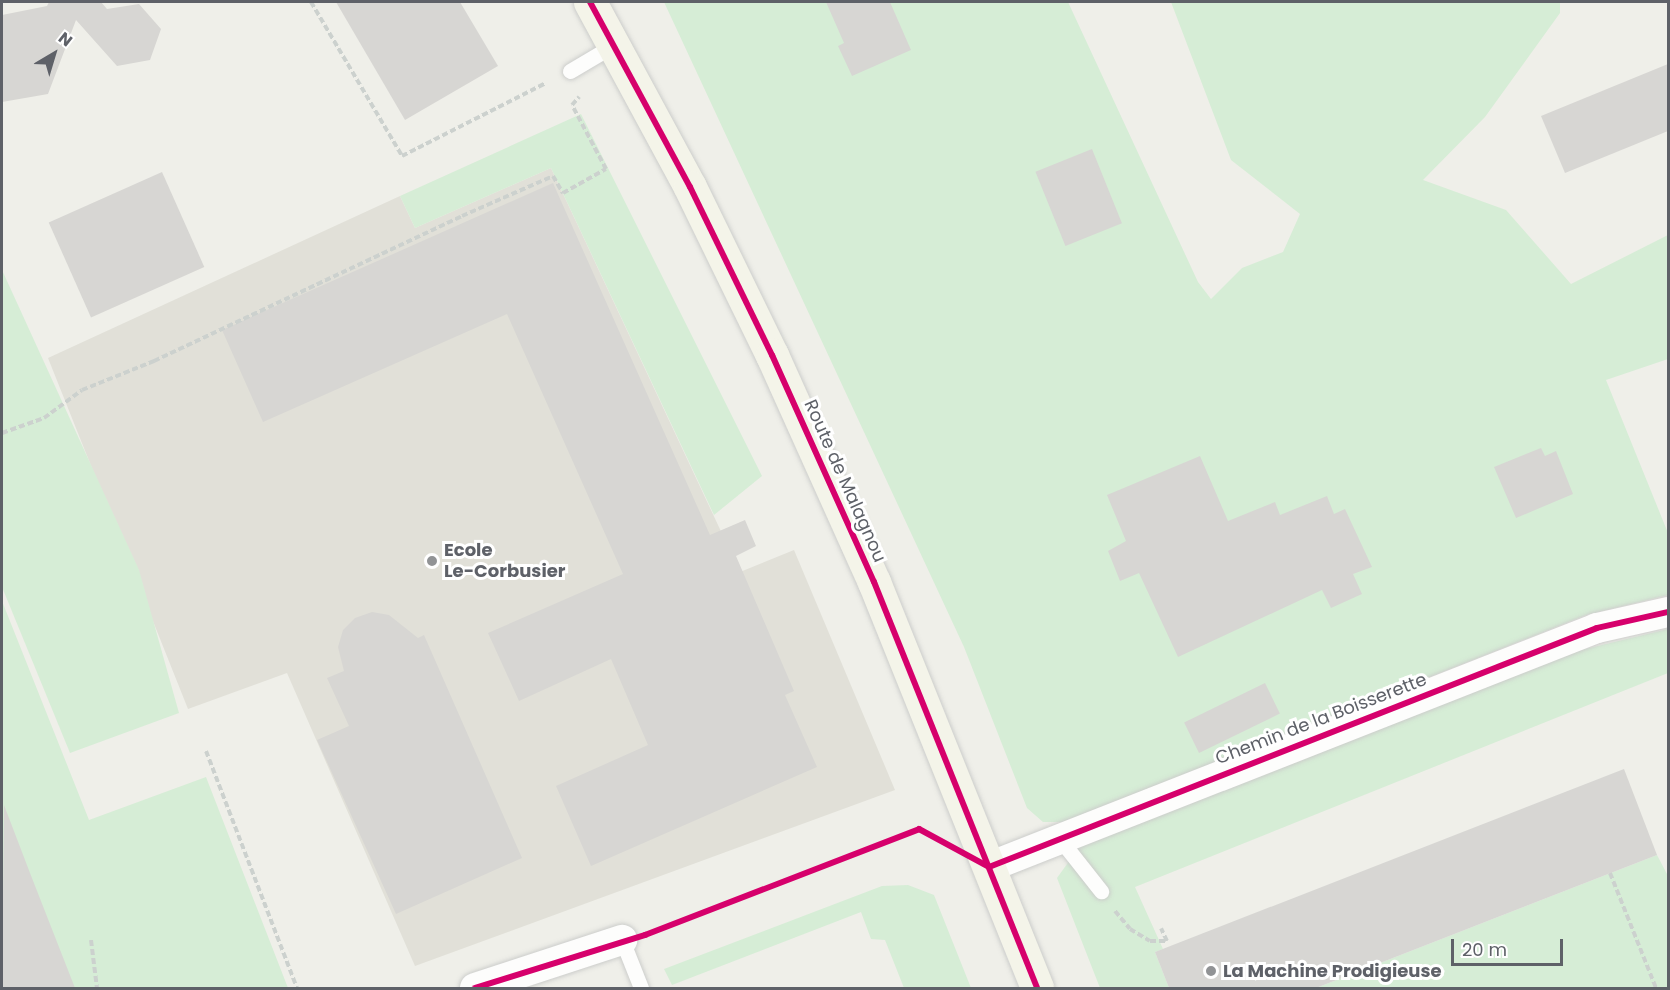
<!DOCTYPE html>
<style>
body{margin:0}
#map{position:relative;width:1670px;height:990px;overflow:hidden;background:#efefe9;font-family:Poppins,sans-serif}
div>[style]{position:absolute}
.education>*{inset:0;background:#e1e0d8}
.green>*{inset:0;background:#d6edd6}
.building>*{inset:0;background:#d7d6d3;transform-origin:0 0}
.path>*{height:4px;margin-top:-2px;transform-origin:0;background:repeating-linear-gradient(90deg,#ccd1ce 0 6px,transparent 0 9px)}
.roads{filter:drop-shadow(0 0 2px #cccdcb) drop-shadow(0 0 2px #cccdcb)}
.service>*{height:15px;margin:-7.5px;padding:0 7.5px;transform-origin:7.5px;border-radius:7.5px;background:#fdfdfc}
.minor>*{height:30px;margin:-15px;padding:0 15px;transform-origin:15px;border-radius:15px;background:#fdfdfc}
.primary>*{height:33px;margin:-16.5px;padding:0 16.5px;transform-origin:16.5px;border-radius:16.5px;background:#f4f4e9}
.cycleway>*{height:6px;margin:-3px;padding:0 3px;transform-origin:3px;border-radius:3px;background:#d6006c}
.dots>*{width:16px;height:16px;translate:-50% -50%;box-sizing:border-box;border:3px solid #fff;border-radius:50%}
span{translate:-50% -50%;white-space:nowrap;text-align:center;line-height:1.15;-webkit-text-stroke:6px #fff;paint-order:stroke}
.street-label{font-size:18px;color:#5e6168}
.poi-label{font-size:18px;color:#5e6168;font-weight:700}
.left{translate:0 -50%;text-align:left}
.frame{position:absolute;inset:0;border:3px solid #5e6168;pointer-events:none}
.north{position:absolute;left:24px;top:24px;width:60px;height:60px;-webkit-text-stroke:4px #fff;paint-order:stroke;rotate:38deg;font-size:16px;font-weight:700;line-height:24px;text-align:center;color:#5e6168}
.north::after{content:'';display:block;margin:auto;width:21px;height:27px;background:#5e6168;clip-path:polygon(50% 0,100% 100%,50% 72%,0 100%)}
.scale{position:absolute;left:1451px;top:939px;width:112px;height:27px;box-sizing:border-box;border:3px solid #5e6168;border-top:0;padding-left:8px;font-size:18px;line-height:21px;white-space:nowrap;color:#5e6168;-webkit-text-stroke:4px #fff;paint-order:stroke}
</style>
<div id="map">
<div class="education">
<div style="clip-path:polygon(551px 168px,740px 572px,794px 550px,895px 790px,415px 966px,287px 673px,188px 709px,48px 358px,400px 196px,415px 228px)"></div>
</div>
<div class="green">
<div style="clip-path:polygon(664px 2px,1068px 2px,1198px 282px,1211px 299px,1242px 268px,1283px 252px,1300px 214px,1231px 160px,1171px 2px,1560px 2px,1560px 13px,1485px 117px,1423px 180px,1506px 210px,1571px 284px,1668px 235px,1668px 359px,1606px 380px,1668px 533px,1668px 595px,1586px 615px,1065px 822px,1043px 822px,1027px 808px,964px 647px)"></div>
<div style="clip-path:polygon(581px 114px,762px 476px,714px 515px,551px 168px,415px 228px,400px 196px)"></div>
<div style="clip-path:polygon(2px 270px,139px 570px,179px 713px,70px 753px,2px 587px)"></div>
<div style="clip-path:polygon(2px 601px,89px 820px,206px 777px,288px 988px,2px 988px)"></div>
<div style="clip-path:polygon(1668px 629px,1668px 673px,1135px 887px,1163px 949px,1155px 952px,1169px 988px,1100px 988px,1057px 878px,1080px 846px,1577px 651px)"></div>
<div style="clip-path:polygon(1657px 855px,1668px 876px,1668px 988px,1316px 988px)"></div>
<div style="clip-path:polygon(908px 885px,934px 895px,971px 988px,904px 988px,885px 940px,871px 939px,861px 912px,672px 985px,664px 969px,882px 886px)"></div>
</div>
<div class="building">
<div style="clip-path:polygon(49px 2px,101px 2px,107px 9px,139px 4px,161px 29px,150px 60px,117px 66px,76px 20px,48px 94px,2px 102px,2px 15px,47px 6px)"></div>
<div style="clip-path:polygon(336px 2px,460px 2px,498px 66px,405px 120px)"></div>
<div style="clip-path:polygon(826px 2px,890px 2px,911px 50px,852px 76px,838px 46px,844px 43px)"></div>
<div style="clip-path:polygon(1668px 64px,1668px 131px,1565px 173px,1541px 116px)"></div>
<div style="left:1092px;top:149px;width:80px;height:61px;rotate:68deg"></div>
<div style="left:162px;top:172px;width:104px;height:124px;rotate:66deg"></div>
<div style="clip-path:polygon(553px 183px,710px 535px,745px 520px,756px 546px,736px 556px,794px 691px,785px 695px,817px 767px,591px 866px,556px 786px,648px 745px,611px 659px,519px 701px,488px 633px,623px 574px,507px 314px,263px 422px,222px 330px)"></div>
<div style="clip-path:polygon(1541px 448px,1545px 456px,1556px 451px,1573px 494px,1516px 518px,1494px 467px)"></div>
<div style="clip-path:polygon(1200px 456px,1228px 521px,1275px 502px,1280px 515px,1327px 496px,1334px 514px,1345px 509px,1372px 567px,1353px 574px,1362px 594px,1331px 608px,1322px 590px,1178px 657px,1139px 573px,1120px 581px,1108px 551px,1126px 541px,1107px 495px)"></div>
<div style="clip-path:polygon(372px 612px,389px 615px,418px 638px,424px 635px,522px 858px,396px 914px,317px 740px,349px 726px,327px 678px,344px 671px,338px 647px,343px 630px,355px 618px)"></div>
<div style="left:1265px;top:683px;width:34px;height:90px;rotate:64deg"></div>
<div style="clip-path:polygon(1624px 769px,1657px 855px,1316px 988px,1169px 988px,1155px 952px)"></div>
<div style="clip-path:polygon(4px 805px,30px 873px,75px 988px,2px 988px)"></div>
</div>
<div class="path">
<div style="left:311px;top:2px;width:179px;rotate:59.4deg"></div>
<div style="left:402px;top:156px;width:161px;rotate:-26.9deg"></div>
<div style="left:2px;top:433px;width:45px;rotate:-19.7deg"></div>
<div style="left:44px;top:418px;width:47px;rotate:-36.4deg"></div>
<div style="left:82px;top:390px;width:78px;rotate:-21.9deg"></div>
<div style="left:154px;top:361px;width:340px;rotate:-25.2deg"></div>
<div style="left:462px;top:216px;width:99px;rotate:-23.7deg"></div>
<div style="left:553px;top:176px;width:20px;rotate:60deg"></div>
<div style="left:563px;top:193px;width:49px;rotate:-29.2deg"></div>
<div style="left:606px;top:169px;width:72px;rotate:-118deg"></div>
<div style="left:572px;top:105px;width:11px;rotate:-49deg"></div>
<div style="left:206px;top:751px;width:254px;rotate:69deg"></div>
<div style="left:1610px;top:873px;width:124px;rotate:68.2deg"></div>
<div style="left:1115px;top:911px;width:23px;rotate:50deg"></div>
<div style="left:1130px;top:929px;width:23px;rotate:31deg"></div>
<div style="left:1150px;top:941px;width:17px"></div>
<div style="left:1167px;top:941px;width:14px;rotate:-115deg"></div>
<div style="left:91px;top:940px;width:48px;rotate:82.9deg"></div>
</div>
<div class="roads">
<div class="service">
<div style="left:570px;top:71px;width:51px;rotate:-30.6deg"></div>
<div style="left:1059px;top:838px;width:68px;rotate:51.6deg"></div>
<div style="left:622px;top:940px;width:52px;rotate:68.4deg"></div>
</div>
<div class="minor">
<div style="left:989px;top:867px;width:653px;rotate:-21.46deg"></div>
<div style="left:1597px;top:628px;width:73px;rotate:-12.7deg"></div>
<div style="left:475px;top:988px;width:155px;rotate:-18.1deg"></div>
</div>
<div class="primary">
<div style="left:590px;top:2px;width:210px;rotate:61.6deg"></div>
<div style="left:690px;top:187px;width:187px;rotate:64deg"></div>
<div style="left:772px;top:355px;width:249px;rotate:65.8deg"></div>
<div style="left:874px;top:582px;width:437px;rotate:68.1deg"></div>
</div>
</div>
<div class="cycleway">
<div style="left:590px;top:2px;width:210px;rotate:61.6deg"></div>
<div style="left:690px;top:187px;width:187px;rotate:64deg"></div>
<div style="left:772px;top:355px;width:249px;rotate:65.8deg"></div>
<div style="left:874px;top:582px;width:437px;rotate:68.1deg"></div>
<div style="left:989px;top:867px;width:653px;rotate:-21.46deg"></div>
<div style="left:1597px;top:628px;width:73px;rotate:-12.7deg"></div>
<div style="left:475px;top:988px;width:178px;rotate:-17.3deg"></div>
<div style="left:645px;top:935px;width:294px;rotate:-21.1deg"></div>
<div style="left:919px;top:829px;width:80px;rotate:28.5deg"></div>
</div>
<div class="dots">
<div style="left:432px;top:561px;background:#919395"></div>
<div style="left:1211px;top:971px;background:#919395"></div>
</div>
<div class="street-label">
<span style="left:845px;top:481px;rotate:66deg">Route de Malagnou</span>
<span style="left:1321px;top:719px;rotate:-21deg">Chemin de la Boisserette</span>
</div>
<div class="poi-label">
<span class="left" style="left:444px;top:561px">Ecole<br>Le-Corbusier</span>
<span class="left" style="left:1223px;top:971px">La Machine Prodigieuse</span>
</div>
<div class="frame"></div>
<div class="north">N</div>
<div class="scale">20 m</div>
</div>
